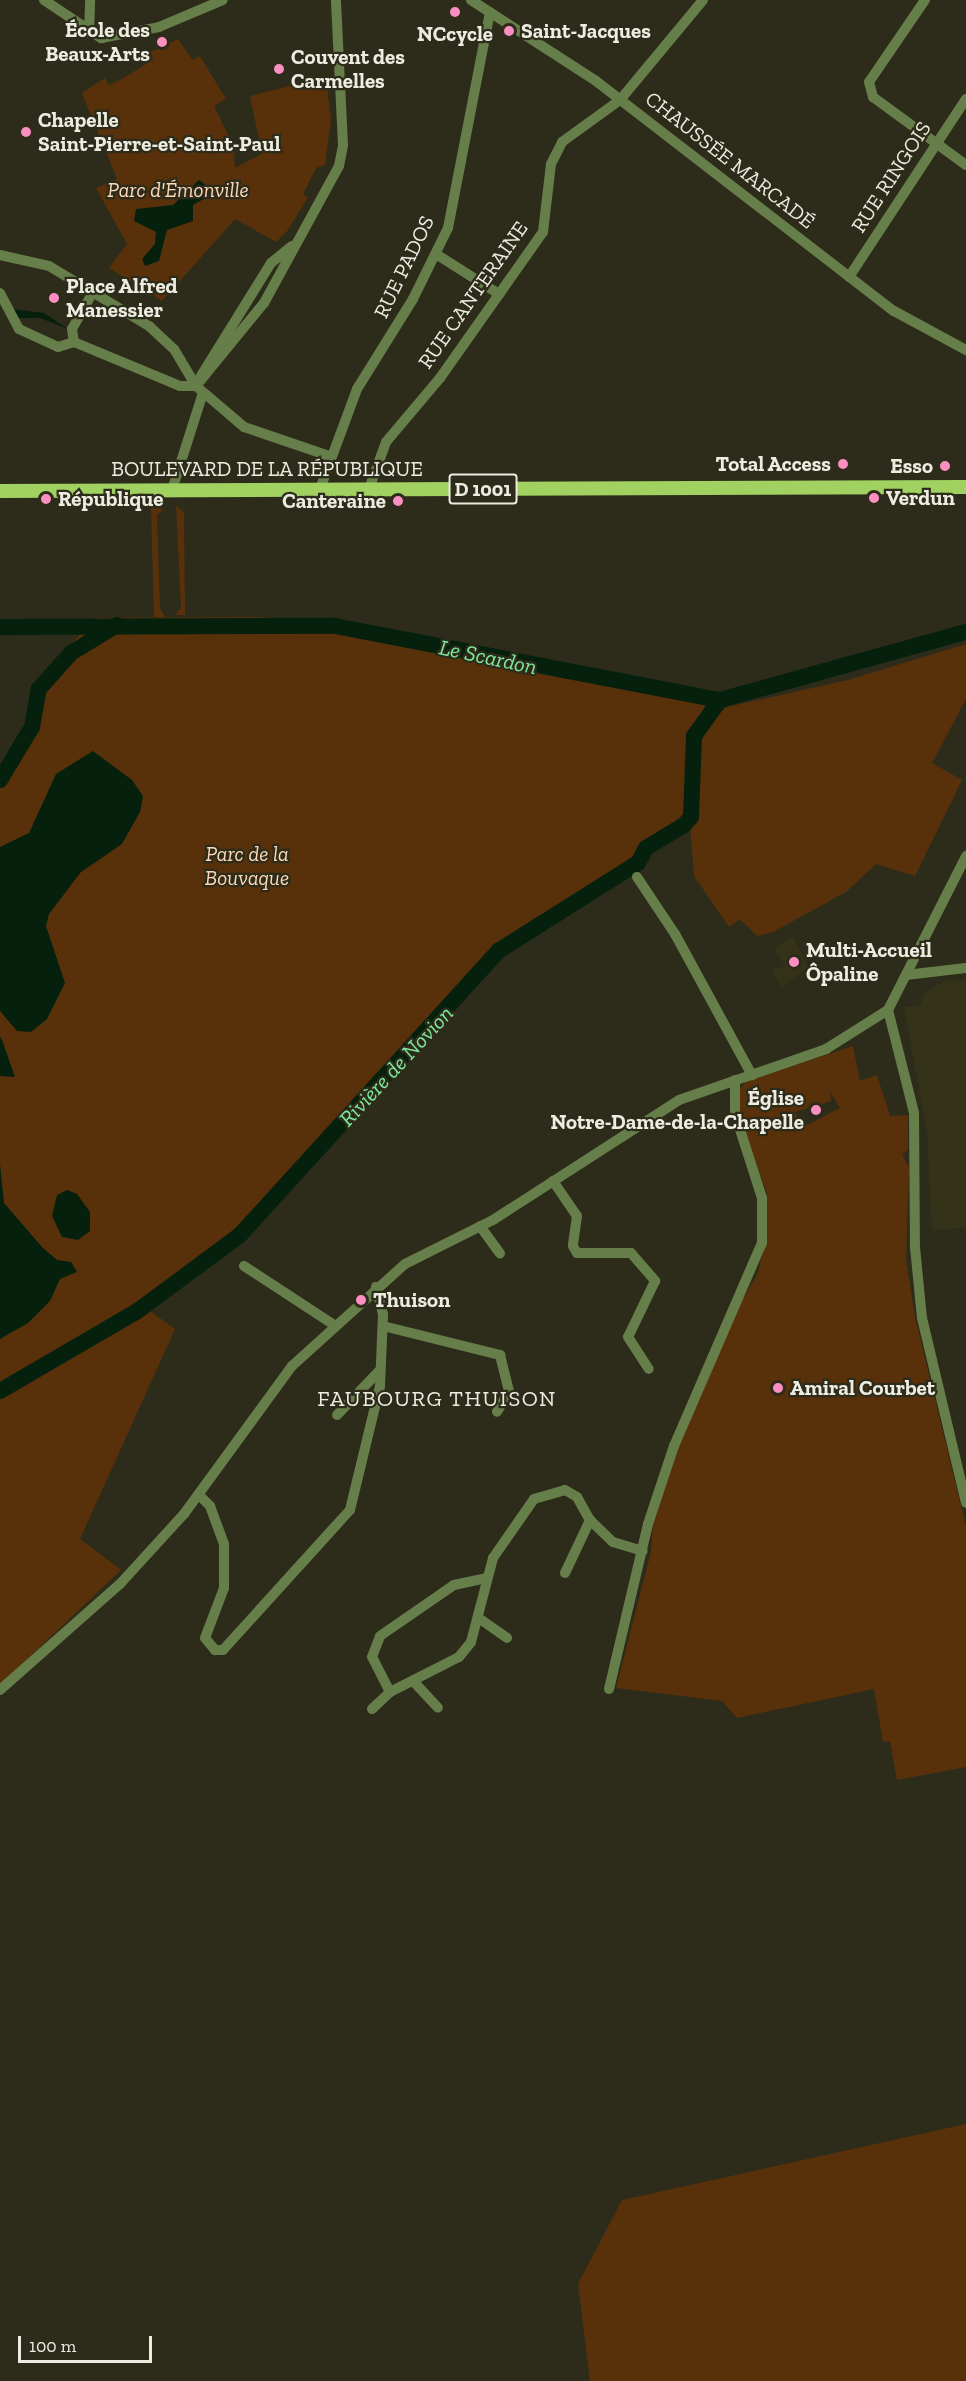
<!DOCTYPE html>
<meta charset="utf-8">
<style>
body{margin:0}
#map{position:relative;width:966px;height:2381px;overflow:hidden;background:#2d2c1a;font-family:"Zilla Slab",serif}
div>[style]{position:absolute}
.built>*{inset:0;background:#343319}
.green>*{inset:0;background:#58310a}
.water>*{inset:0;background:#06200e}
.river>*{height:16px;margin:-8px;padding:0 8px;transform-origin:8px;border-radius:8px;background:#06200e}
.minor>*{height:10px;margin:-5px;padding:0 5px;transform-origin:5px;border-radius:5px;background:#667e4a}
.major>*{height:14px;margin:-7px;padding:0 7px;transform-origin:7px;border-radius:7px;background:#a1d160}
.dots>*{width:16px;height:16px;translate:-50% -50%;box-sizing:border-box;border:3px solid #2d2c1a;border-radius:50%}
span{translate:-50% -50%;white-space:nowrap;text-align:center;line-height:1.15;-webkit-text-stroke:4.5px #2d2c1a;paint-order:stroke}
.shield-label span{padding:2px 4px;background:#2d2c1a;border:2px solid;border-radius:4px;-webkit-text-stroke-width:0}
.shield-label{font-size:20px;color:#ecece0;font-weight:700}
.poi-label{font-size:21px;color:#ecece0;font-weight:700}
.right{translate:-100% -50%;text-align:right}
.left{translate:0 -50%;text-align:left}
.street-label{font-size:21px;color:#ecece0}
.park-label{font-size:21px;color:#ffd8ba;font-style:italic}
.water-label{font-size:22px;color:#7fea9d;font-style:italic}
.neighbourhood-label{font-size:22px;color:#ecece0;letter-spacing:1.5px}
.scale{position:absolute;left:18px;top:2336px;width:134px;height:27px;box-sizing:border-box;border:3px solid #ecece0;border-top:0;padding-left:8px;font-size:18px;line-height:21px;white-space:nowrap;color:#ecece0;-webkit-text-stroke:4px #2d2c1a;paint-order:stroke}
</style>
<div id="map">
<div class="built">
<div style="clip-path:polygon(792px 936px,808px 967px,782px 987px,771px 969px,786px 967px,774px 949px)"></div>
<div style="clip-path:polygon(947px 980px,966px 981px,966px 1227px,932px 1231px,927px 1131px,904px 1007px,920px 1006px,925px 992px)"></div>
</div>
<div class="green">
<div style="clip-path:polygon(178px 39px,193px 60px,200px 56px,226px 99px,214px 106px,234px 147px,235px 168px,262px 154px,250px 96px,289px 86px,327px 87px,331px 120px,325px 165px,316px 168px,303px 194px,308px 197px,288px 230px,276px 242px,235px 219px,162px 301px,109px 268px,127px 244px,96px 188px,117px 179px,82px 93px,105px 78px,109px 85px,120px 80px,153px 60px,151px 52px)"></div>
<div style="clip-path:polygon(151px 506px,163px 509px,157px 515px,160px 608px,165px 617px,154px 617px)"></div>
<div style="clip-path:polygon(176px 506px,184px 512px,185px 615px,175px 615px,181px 608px)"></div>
<div style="clip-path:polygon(254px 617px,339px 621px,648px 683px,714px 690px,689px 735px,683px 819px,643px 844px,633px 857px,637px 867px,501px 955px,267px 1214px,207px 1258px,150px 1311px,175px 1329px,80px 1539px,121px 1570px,0 1685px,0 764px,23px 729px,32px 685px,96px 618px)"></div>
<div style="clip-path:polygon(966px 644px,966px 699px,932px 763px,962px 780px,915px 876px,876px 864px,846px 892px,773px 932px,757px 936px,740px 919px,729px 927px,694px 876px,690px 826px,698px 803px,699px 747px,710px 719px,727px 707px,848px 680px)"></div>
<div style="clip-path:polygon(evenodd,853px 1046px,860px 1081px,877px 1075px,890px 1116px,908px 1115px,908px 1150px,902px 1154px,909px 1167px,906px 1259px,915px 1317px,966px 1527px,966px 1767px,897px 1780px,890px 1741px,883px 1742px,874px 1689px,737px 1718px,722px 1701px,616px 1688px,651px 1552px,653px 1523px,674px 1456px,732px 1318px,757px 1275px,767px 1238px,767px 1194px,740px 1118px,739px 1090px,746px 1082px,853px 1046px,830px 1091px,840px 1108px,801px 1128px,795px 1112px,831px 1101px,830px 1091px)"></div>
<div style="clip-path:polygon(966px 2124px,966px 2381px,590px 2381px,578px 2284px,622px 2200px)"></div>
</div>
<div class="water">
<div style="clip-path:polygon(199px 180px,210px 188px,209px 196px,193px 205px,193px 221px,167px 230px,159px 261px,145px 266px,142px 259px,155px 244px,156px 232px,134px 221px,136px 209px,173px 205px)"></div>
<div style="clip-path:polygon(12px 309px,44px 313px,68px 329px,40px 318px,16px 318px)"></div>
<div style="clip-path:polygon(93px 751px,132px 780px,143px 796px,140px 812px,122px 844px,81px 872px,49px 914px,46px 926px,65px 983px,47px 1019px,31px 1032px,17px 1031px,0 1011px,0 847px,29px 833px,56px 774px)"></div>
<div style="clip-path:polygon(0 1037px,2px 1040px,15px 1077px,0 1076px)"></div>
<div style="clip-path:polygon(0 1164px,4px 1203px,42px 1247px,57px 1260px,71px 1262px,77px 1272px,60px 1279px,50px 1301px,28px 1323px,0 1339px)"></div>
<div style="clip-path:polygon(67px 1190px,77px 1194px,90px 1212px,90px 1231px,78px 1240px,62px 1237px,52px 1216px,57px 1195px)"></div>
</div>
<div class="river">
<div style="left:0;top:627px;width:335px;rotate:-0.2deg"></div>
<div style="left:335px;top:626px;width:392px;rotate:10.9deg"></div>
<div style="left:720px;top:700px;width:255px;rotate:-15.5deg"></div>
<div style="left:0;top:780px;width:62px;rotate:-58.9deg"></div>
<div style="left:32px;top:727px;width:39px;rotate:-80deg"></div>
<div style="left:39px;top:689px;width:48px;rotate:-48.4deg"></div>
<div style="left:71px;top:653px;width:54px;rotate:-31.3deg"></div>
<div style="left:0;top:1391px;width:157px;rotate:-30.2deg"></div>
<div style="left:136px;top:1312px;width:129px;rotate:-36.5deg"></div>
<div style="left:240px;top:1235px;width:384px;rotate:-47.7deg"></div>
<div style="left:498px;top:951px;width:165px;rotate:-32.2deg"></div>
<div style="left:638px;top:863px;width:17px;rotate:-62deg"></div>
<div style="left:646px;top:848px;width:44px;rotate:-31.2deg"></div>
<div style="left:684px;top:825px;width:11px;rotate:-49deg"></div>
<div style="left:691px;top:817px;width:81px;rotate:-87.9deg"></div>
<div style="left:694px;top:736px;width:44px;rotate:-54.2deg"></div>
</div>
<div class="minor">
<div style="left:44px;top:0;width:69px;rotate:33.7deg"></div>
<div style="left:101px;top:38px;width:59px;rotate:-10.7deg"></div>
<div style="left:159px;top:27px;width:69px;rotate:-22.9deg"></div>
<div style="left:471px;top:0;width:149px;rotate:32.9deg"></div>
<div style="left:596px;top:81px;width:376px;rotate:37.7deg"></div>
<div style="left:894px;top:311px;width:82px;rotate:28.4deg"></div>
<div style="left:925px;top:0;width:99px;rotate:124.3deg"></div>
<div style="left:869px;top:82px;width:16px;rotate:75deg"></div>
<div style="left:873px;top:97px;width:115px;rotate:36.2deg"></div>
<div style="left:89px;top:33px;width:33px;rotate:-88deg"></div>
<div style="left:436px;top:254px;width:75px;rotate:32.4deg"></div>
<div style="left:0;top:255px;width:50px;rotate:12.7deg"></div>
<div style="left:49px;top:266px;width:117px;rotate:31deg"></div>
<div style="left:149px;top:326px;width:34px;rotate:43deg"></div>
<div style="left:174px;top:349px;width:43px;rotate:59.3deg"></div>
<div style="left:849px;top:277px;width:213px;rotate:-56.7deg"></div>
<div style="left:0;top:293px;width:41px;rotate:62.2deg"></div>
<div style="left:19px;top:329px;width:43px;rotate:24.8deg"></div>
<div style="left:58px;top:347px;width:17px;rotate:-17deg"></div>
<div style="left:74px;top:342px;width:115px;rotate:22.5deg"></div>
<div style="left:180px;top:386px;width:16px"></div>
<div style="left:74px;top:342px;width:13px;rotate:-99deg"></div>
<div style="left:72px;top:329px;width:43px;rotate:-60.4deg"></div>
<div style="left:196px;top:384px;width:142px;rotate:-58.2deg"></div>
<div style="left:271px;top:263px;width:27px;rotate:-39deg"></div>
<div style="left:196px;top:386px;width:107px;rotate:-50.7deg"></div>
<div style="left:264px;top:303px;width:156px;rotate:-61.3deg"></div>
<div style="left:339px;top:166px;width:21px;rotate:-79deg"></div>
<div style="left:343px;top:145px;width:145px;rotate:-92.8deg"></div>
<div style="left:196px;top:386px;width:63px;rotate:40.5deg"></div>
<div style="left:244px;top:427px;width:90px;rotate:18.8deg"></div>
<div style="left:320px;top:489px;width:107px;rotate:-69.7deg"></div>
<div style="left:357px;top:389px;width:106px;rotate:-58.1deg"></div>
<div style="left:413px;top:299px;width:79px;rotate:-63.8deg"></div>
<div style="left:448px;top:228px;width:220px;rotate:-79deg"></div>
<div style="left:369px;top:489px;width:50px;rotate:-70.1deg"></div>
<div style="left:386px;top:442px;width:84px;rotate:-49.8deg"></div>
<div style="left:440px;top:378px;width:179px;rotate:-54.8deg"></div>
<div style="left:543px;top:232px;width:68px;rotate:-83.3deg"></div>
<div style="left:551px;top:164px;width:25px;rotate:-63deg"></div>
<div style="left:562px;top:142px;width:72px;rotate:-35.9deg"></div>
<div style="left:620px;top:100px;width:130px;rotate:-50.3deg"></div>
<div style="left:172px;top:490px;width:102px;rotate:-72.3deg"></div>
<div style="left:637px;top:877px;width:69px;rotate:56.3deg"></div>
<div style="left:675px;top:934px;width:161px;rotate:61.4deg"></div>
<div style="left:906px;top:975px;width:60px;rotate:-6.7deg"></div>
<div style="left:888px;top:1010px;width:106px;rotate:75.8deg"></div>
<div style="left:914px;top:1113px;width:134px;rotate:89.6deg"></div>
<div style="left:915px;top:1247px;width:71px;rotate:84.4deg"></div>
<div style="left:922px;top:1318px;width:190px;rotate:76.6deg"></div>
<div style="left:553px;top:1181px;width:42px;rotate:55.6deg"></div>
<div style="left:577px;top:1216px;width:30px;rotate:98deg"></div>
<div style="left:573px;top:1246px;width:8px;rotate:60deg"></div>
<div style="left:577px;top:1253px;width:54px"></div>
<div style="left:631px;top:1253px;width:37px;rotate:49deg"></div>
<div style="left:655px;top:1281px;width:62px;rotate:115.7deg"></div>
<div style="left:628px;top:1337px;width:38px;rotate:57deg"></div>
<div style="left:480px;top:1226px;width:34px;rotate:54deg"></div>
<div style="left:244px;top:1266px;width:108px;rotate:33.2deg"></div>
<div style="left:383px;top:1326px;width:121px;rotate:13.9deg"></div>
<div style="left:500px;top:1355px;width:37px;rotate:76deg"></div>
<div style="left:509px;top:1391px;width:24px;rotate:120deg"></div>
<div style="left:337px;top:1415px;width:62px;rotate:-46.3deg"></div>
<div style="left:199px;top:1495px;width:16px;rotate:45deg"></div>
<div style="left:210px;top:1506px;width:40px;rotate:69.8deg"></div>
<div style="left:224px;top:1544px;width:44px;rotate:90deg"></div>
<div style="left:224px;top:1588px;width:53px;rotate:110.8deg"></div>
<div style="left:205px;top:1638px;width:16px;rotate:50deg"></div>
<div style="left:215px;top:1650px;width:8px"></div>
<div style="left:223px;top:1650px;width:189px;rotate:-47.8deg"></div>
<div style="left:350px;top:1510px;width:128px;rotate:-76.4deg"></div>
<div style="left:380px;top:1386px;width:72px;rotate:-87.6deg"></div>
<div style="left:383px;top:1314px;width:28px;rotate:-105deg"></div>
<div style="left:565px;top:1573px;width:59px;rotate:-64.7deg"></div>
<div style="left:480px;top:1619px;width:33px;rotate:35deg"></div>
<div style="left:414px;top:1682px;width:35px;rotate:47deg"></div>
<div style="left:609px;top:1689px;width:170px;rotate:-76.7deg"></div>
<div style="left:648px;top:1524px;width:82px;rotate:-71.6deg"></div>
<div style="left:674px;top:1446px;width:221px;rotate:-66.6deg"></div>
<div style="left:762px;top:1243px;width:45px;rotate:-90deg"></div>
<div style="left:762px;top:1198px;width:88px;rotate:-107.8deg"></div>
<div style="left:735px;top:1114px;width:34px;rotate:-90deg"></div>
<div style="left:0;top:1690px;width:160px;rotate:-41.5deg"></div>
<div style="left:120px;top:1584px;width:95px;rotate:-47.6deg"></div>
<div style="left:184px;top:1514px;width:183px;rotate:-53.9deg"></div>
<div style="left:292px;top:1366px;width:152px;rotate:-42.1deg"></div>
<div style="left:405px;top:1264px;width:98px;rotate:-26.6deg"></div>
<div style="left:493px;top:1220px;width:221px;rotate:-32.8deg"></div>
<div style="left:679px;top:1100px;width:156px;rotate:-19.1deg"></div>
<div style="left:826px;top:1049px;width:73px;rotate:-32.2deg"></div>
<div style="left:888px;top:1010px;width:173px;rotate:-63.1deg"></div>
<div style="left:390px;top:1692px;width:39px;rotate:-117deg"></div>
<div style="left:372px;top:1657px;width:22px;rotate:-69deg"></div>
<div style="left:380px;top:1636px;width:90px;rotate:-34.6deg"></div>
<div style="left:454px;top:1585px;width:34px;rotate:-12deg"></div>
<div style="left:372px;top:1709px;width:25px;rotate:-43deg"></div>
<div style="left:390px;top:1692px;width:77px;rotate:-26.9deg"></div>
<div style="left:459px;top:1657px;width:19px;rotate:-51deg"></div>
<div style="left:471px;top:1642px;width:87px;rotate:-75.3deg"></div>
<div style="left:493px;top:1558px;width:72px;rotate:-55.2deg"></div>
<div style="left:534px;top:1499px;width:32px;rotate:-16deg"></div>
<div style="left:565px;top:1490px;width:14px;rotate:30deg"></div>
<div style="left:577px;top:1497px;width:26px;rotate:61deg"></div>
<div style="left:590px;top:1520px;width:32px;rotate:44deg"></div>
<div style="left:613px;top:1542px;width:31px;rotate:17deg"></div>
</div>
<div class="major">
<div style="left:0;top:491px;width:966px;rotate:-0.24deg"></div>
</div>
<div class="dots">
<div style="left:455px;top:12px;background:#fc8fc2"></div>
<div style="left:509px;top:31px;background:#fc8fc2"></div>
<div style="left:162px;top:42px;background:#fc8fc2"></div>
<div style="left:279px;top:69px;background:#fc8fc2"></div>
<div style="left:26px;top:132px;background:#fc8fc2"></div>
<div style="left:54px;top:298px;background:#fc8fc2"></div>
<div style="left:843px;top:464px;background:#fc8fc2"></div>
<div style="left:945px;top:466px;background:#fc8fc2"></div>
<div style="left:874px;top:498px;background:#fc8fc2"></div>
<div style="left:46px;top:499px;background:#fc8fc2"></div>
<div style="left:398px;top:501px;background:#fc8fc2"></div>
<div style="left:794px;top:962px;background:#fc8fc2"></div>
<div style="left:816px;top:1110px;background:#fc8fc2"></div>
<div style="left:361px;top:1300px;background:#fc8fc2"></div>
<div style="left:778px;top:1388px;background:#fc8fc2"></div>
</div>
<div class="shield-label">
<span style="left:483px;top:489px">D 1001</span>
</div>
<div class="poi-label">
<span class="right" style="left:150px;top:42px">École des<br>Beaux-Arts</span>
<span class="left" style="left:521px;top:31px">Saint-Jacques</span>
<span style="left:455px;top:34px">NCcycle</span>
<span class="left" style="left:291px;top:69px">Couvent des<br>Carmelles</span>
<span class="left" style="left:38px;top:132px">Chapelle<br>Saint-Pierre-et-Saint-Paul</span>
<span class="left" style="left:66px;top:298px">Place Alfred<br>Manessier</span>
<span class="right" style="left:831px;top:464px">Total Access</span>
<span class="right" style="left:933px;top:466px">Esso</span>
<span class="left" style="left:886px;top:498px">Verdun</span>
<span class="left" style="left:58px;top:499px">République</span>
<span class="right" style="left:386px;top:501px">Canteraine</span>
<span class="left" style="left:806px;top:962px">Multi-Accueil<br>Ôpaline</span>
<span class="right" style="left:804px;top:1110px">Église<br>Notre-Dame-de-la-Chapelle</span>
<span class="left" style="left:373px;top:1300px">Thuison</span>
<span class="left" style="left:790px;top:1388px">Amiral Courbet</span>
</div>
<div class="street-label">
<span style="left:730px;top:160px;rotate:38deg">CHAUSSÉE MARCADÉ</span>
<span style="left:891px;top:177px;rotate:-57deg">RUE RINGOIS</span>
<span style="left:404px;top:267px;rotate:-64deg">RUE PADOS</span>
<span style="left:473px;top:295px;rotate:-55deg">RUE CANTERAINE</span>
<span style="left:267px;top:469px">BOULEVARD DE LA RÉPUBLIQUE</span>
</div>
<div class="park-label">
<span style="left:178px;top:190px">Parc d'Émonville</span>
<span style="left:247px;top:866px">Parc de la<br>Bouvaque</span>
</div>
<div class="water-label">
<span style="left:488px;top:657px;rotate:12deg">Le Scardon</span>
<span style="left:396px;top:1066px;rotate:-47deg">Rivière de Novion</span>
</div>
<div class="neighbourhood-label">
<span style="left:437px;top:1399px">FAUBOURG THUISON</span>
</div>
<div class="scale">100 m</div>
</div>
